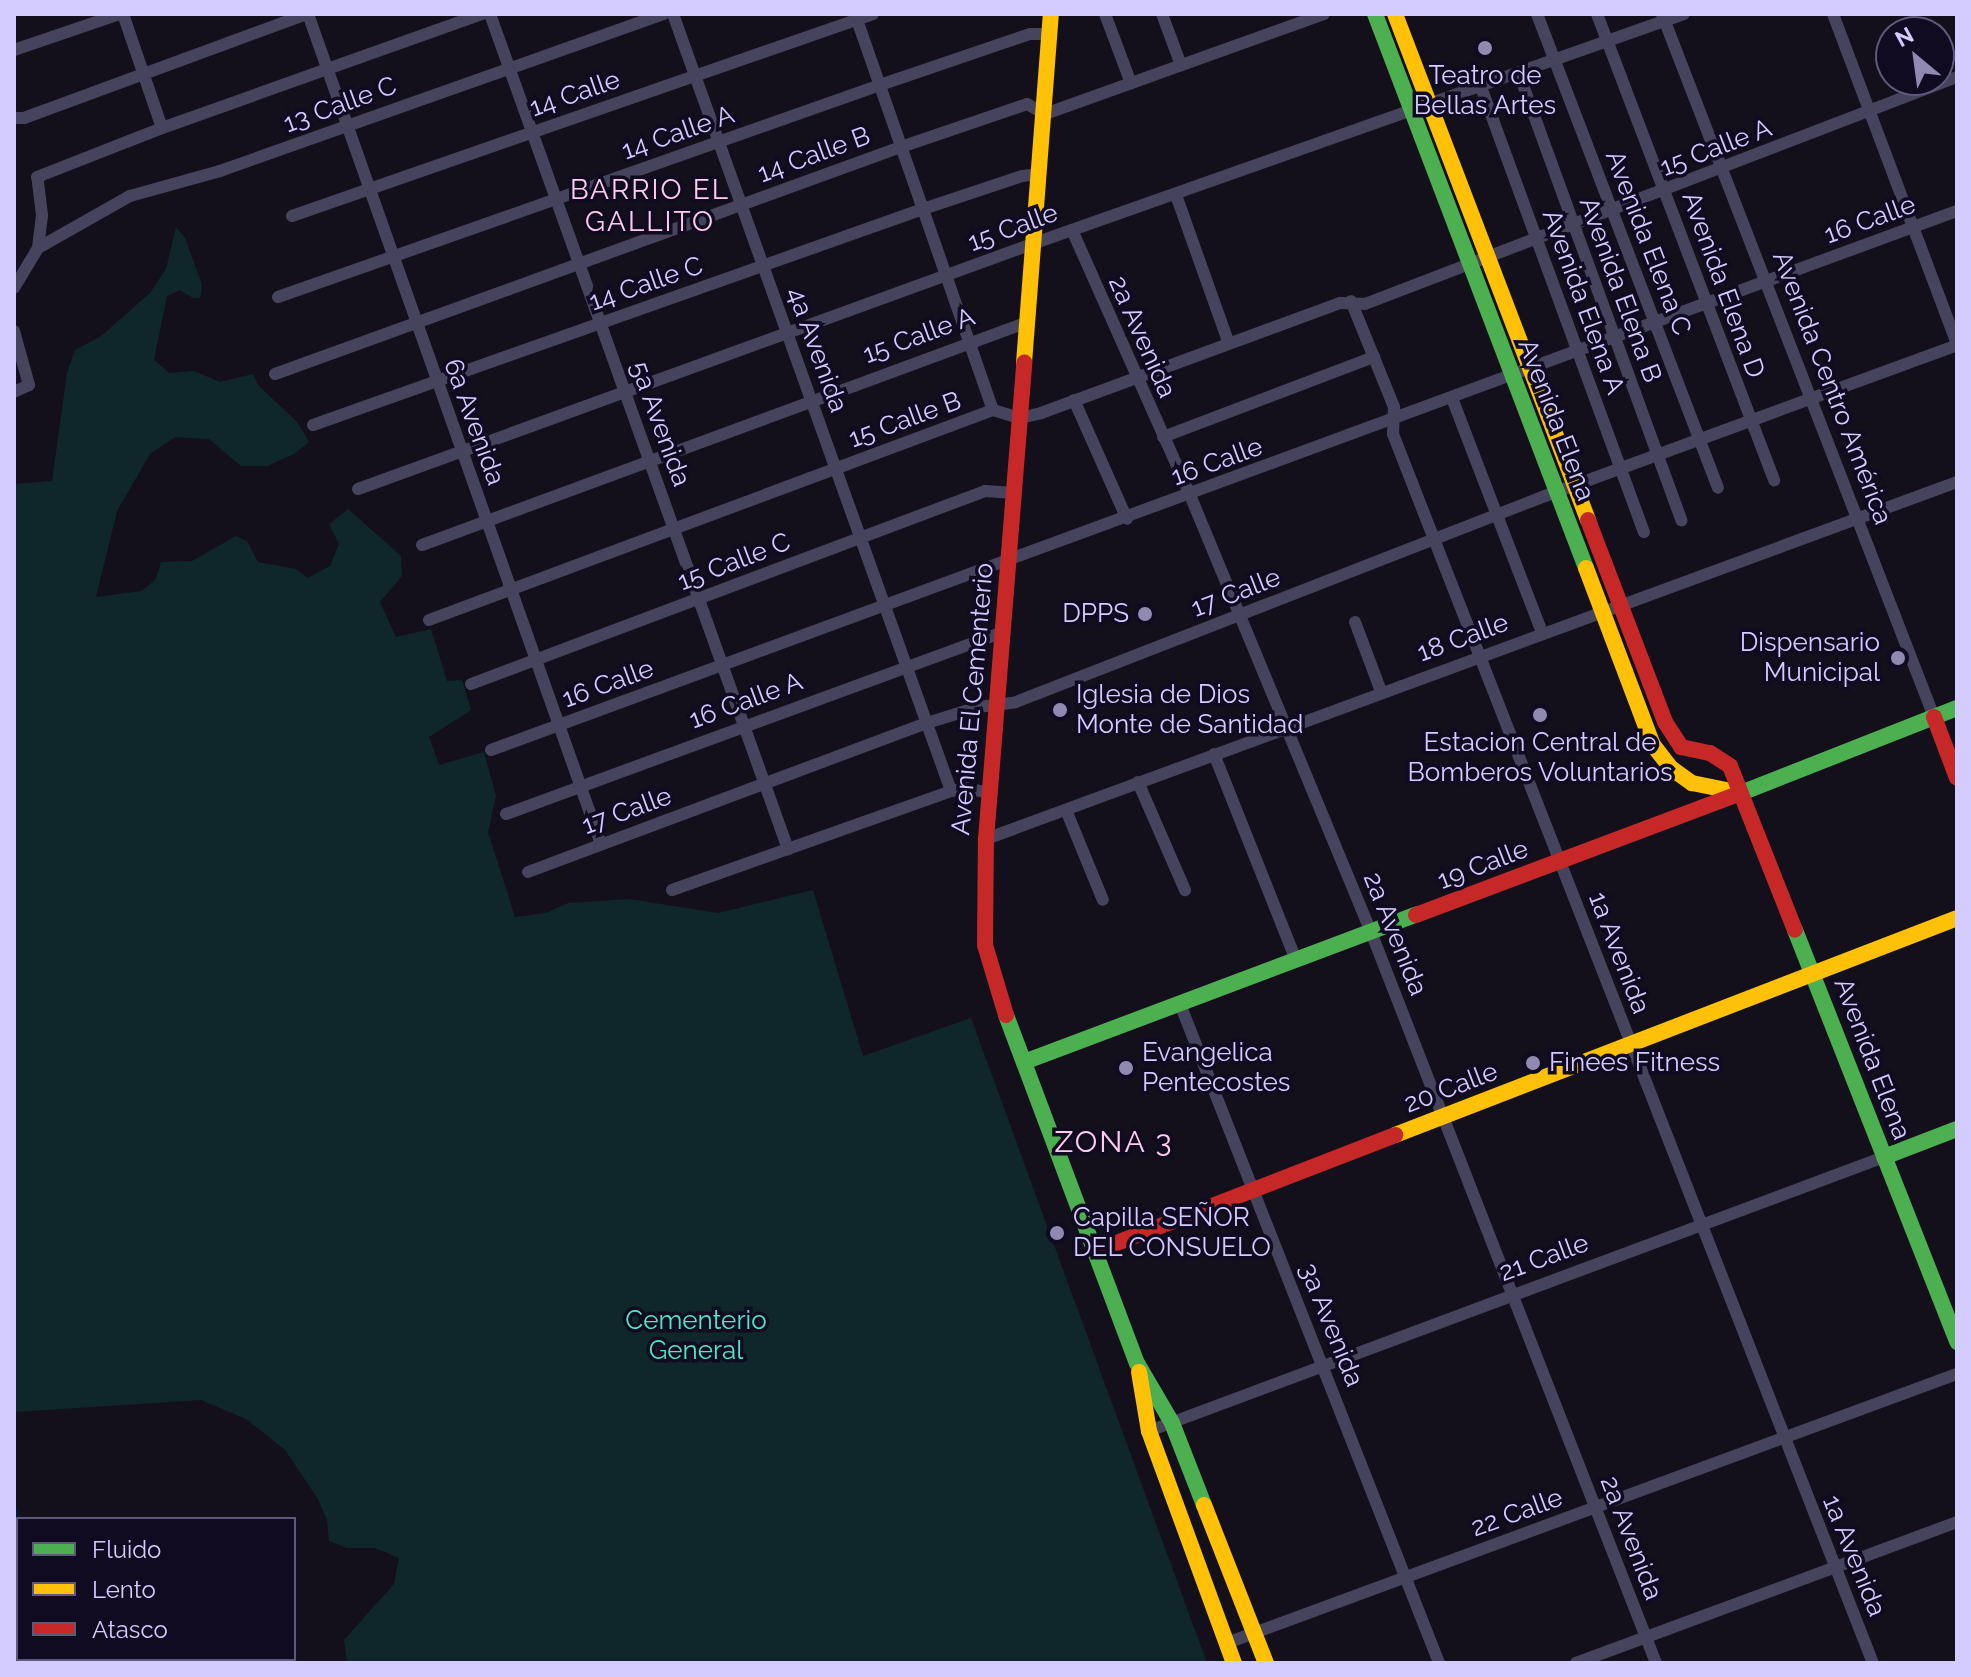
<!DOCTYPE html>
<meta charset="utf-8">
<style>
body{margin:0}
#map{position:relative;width:1971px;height:1677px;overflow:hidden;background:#13101c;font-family:Raleway,sans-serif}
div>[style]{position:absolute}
.green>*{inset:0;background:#0f272a}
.stream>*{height:4px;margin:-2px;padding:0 2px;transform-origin:2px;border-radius:2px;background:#06173d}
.street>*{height:12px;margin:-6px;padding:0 6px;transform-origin:6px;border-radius:6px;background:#46445d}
.fast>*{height:16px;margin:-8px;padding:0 8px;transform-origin:8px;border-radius:8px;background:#4caf50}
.slow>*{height:16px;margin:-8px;padding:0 8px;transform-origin:8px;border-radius:8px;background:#ffc107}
.jam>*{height:16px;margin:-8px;padding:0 8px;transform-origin:8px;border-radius:8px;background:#c62828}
.dots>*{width:22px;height:22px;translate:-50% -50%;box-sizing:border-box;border:4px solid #100b21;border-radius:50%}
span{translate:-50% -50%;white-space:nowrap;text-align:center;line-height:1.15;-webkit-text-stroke:7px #100b21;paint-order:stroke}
.poi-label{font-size:26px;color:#d4cbff}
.right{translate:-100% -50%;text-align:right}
.left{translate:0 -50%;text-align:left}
.street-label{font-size:26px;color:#d4cbff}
.park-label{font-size:26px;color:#4ee8c8}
.neighbourhood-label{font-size:28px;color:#ffcdeb;letter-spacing:2px}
.quarter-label{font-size:30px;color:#ffcdeb;letter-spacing:2px}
.frame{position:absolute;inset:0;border:16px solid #d4cbff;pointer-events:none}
.legend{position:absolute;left:16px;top:1517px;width:280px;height:144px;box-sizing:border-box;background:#100b21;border:2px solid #5e587a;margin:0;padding:10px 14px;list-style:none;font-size:24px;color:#d4cbff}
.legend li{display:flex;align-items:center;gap:16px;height:40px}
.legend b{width:40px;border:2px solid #5e587a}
.north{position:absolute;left:1875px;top:16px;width:80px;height:80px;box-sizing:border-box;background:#100b21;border:2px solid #5e587a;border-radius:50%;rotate:331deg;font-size:22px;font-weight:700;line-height:32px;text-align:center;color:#d4cbff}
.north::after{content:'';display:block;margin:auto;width:28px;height:36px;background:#908ab0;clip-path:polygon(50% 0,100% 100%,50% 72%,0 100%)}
</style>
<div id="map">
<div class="green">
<div style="clip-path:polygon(176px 227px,185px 238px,202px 285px,200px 298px,193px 298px,180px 290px,167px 296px,154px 360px,169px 373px,194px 371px,220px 382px,253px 374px,258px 385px,297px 422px,309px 442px,294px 454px,267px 466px,241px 466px,209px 439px,175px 437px,150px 454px,117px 511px,96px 597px,142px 591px,156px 579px,161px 562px,192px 561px,236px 536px,247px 541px,258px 562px,296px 569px,308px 578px,330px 566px,339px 544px,329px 524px,348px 509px,401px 556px,402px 576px,380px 602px,396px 637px,431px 629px,447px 681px,462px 680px,471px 710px,429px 737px,439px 765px,484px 752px,496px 796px,488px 832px,515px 917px,546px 913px,568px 903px,629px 899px,718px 913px,813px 890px,863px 1056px,971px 1018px,1207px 1663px,347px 1663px,344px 1640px,394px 1584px,399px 1558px,375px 1548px,347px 1548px,329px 1541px,327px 1520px,318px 1499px,285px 1450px,246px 1419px,201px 1400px,14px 1412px,14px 484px,52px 481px,67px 373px,75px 350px,100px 337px,150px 293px,166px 269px)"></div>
</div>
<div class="stream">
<div style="left:14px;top:1506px;width:14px;rotate:73deg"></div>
</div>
<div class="street">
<div style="left:123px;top:14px;width:120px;rotate:71.1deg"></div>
<div style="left:308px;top:14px;width:880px;rotate:70.56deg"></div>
<div style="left:490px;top:14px;width:887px;rotate:70.36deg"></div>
<div style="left:673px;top:14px;width:825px;rotate:70.31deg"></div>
<div style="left:855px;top:14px;width:419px;rotate:70.8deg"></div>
<div style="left:1105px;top:14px;width:74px;rotate:69.4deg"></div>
<div style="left:1162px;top:14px;width:54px;rotate:69.6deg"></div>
<div style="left:1537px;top:14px;width:507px;rotate:69.1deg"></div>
<div style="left:1597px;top:14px;width:499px;rotate:69.2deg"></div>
<div style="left:1662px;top:14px;width:754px;rotate:68.85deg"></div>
<div style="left:1833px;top:14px;width:353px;rotate:69.4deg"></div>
<div style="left:14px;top:50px;width:112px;rotate:-18.8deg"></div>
<div style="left:1519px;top:74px;width:475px;rotate:70deg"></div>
<div style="left:1481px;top:87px;width:474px;rotate:69.9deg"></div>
<div style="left:14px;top:118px;width:10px"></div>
<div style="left:24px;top:118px;width:301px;rotate:-20.2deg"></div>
<div style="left:1176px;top:195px;width:155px;rotate:70.4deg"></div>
<div style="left:292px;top:216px;width:615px;rotate:-19.17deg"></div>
<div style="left:1072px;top:230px;width:290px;rotate:66deg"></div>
<div style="left:1190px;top:495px;width:473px;rotate:67.5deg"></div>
<div style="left:1371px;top:932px;width:785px;rotate:68.7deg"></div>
<div style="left:38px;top:248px;width:106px;rotate:-29.5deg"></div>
<div style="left:130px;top:196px;width:93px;rotate:-15.5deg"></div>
<div style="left:220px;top:171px;width:471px;rotate:-19.5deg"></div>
<div style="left:14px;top:288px;width:47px;rotate:-59deg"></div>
<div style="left:38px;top:248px;width:33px;rotate:-83deg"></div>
<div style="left:42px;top:215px;width:38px;rotate:-97deg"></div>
<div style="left:37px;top:177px;width:134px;rotate:-21.4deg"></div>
<div style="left:162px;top:128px;width:340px;rotate:-19.6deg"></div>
<div style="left:278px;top:297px;width:638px;rotate:-19.4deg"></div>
<div style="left:880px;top:85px;width:158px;rotate:-18.8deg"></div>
<div style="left:1030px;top:34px;width:20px"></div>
<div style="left:1351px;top:301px;width:114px;rotate:67.9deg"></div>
<div style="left:1394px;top:407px;width:27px;rotate:92deg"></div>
<div style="left:1393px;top:434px;width:1319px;rotate:68.67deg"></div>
<div style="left:14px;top:331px;width:56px;rotate:74.5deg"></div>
<div style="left:29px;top:385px;width:17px;rotate:155deg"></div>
<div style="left:275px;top:374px;width:666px;rotate:-19.93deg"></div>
<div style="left:901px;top:147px;width:133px;rotate:-18.8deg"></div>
<div style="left:1027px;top:104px;width:21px;rotate:29deg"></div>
<div style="left:1045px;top:114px;width:296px;rotate:-19.7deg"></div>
<div style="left:1452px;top:398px;width:251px;rotate:69deg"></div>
<div style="left:1074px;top:400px;width:130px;rotate:66deg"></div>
<div style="left:313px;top:425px;width:647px;rotate:-19.5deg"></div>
<div style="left:923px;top:209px;width:104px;rotate:-18.4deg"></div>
<div style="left:1022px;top:176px;width:18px;rotate:-6deg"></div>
<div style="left:1163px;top:437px;width:226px;rotate:-20.8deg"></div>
<div style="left:358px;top:489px;width:720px;rotate:-19.97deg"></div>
<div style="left:1035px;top:243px;width:688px;rotate:-19.44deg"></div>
<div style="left:422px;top:545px;width:646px;rotate:-20.2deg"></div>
<div style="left:429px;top:620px;width:602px;rotate:-20.42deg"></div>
<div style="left:993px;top:410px;width:28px;rotate:17deg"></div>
<div style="left:1020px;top:418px;width:22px;rotate:-13deg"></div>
<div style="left:1041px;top:413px;width:319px;rotate:-20.2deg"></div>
<div style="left:1340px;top:303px;width:25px;rotate:2deg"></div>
<div style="left:1365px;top:304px;width:634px;rotate:-20.98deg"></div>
<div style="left:1355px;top:622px;width:74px;rotate:69.4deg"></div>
<div style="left:471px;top:684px;width:549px;rotate:-20.58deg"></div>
<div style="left:985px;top:491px;width:30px;rotate:4deg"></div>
<div style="left:491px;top:750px;width:1562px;rotate:-20.19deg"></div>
<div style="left:1214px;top:754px;width:222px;rotate:68.3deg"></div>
<div style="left:1138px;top:782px;width:118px;rotate:66.5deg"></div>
<div style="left:1066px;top:810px;width:97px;rotate:67.7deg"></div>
<div style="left:506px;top:814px;width:529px;rotate:-20.11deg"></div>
<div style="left:986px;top:839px;width:1035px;rotate:-20.19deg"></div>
<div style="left:528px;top:872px;width:426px;rotate:-20.5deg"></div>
<div style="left:927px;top:723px;width:53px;rotate:-17.4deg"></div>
<div style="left:978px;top:707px;width:38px;rotate:-7deg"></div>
<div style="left:1016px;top:702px;width:568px;rotate:-21.28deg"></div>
<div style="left:1545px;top:496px;width:439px;rotate:-20.1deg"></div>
<div style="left:672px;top:890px;width:296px;rotate:-19.5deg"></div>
<div style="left:951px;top:791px;width:15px;rotate:-11deg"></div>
<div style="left:966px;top:788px;width:25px;rotate:12deg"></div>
<div style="left:1180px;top:1004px;width:708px;rotate:68.54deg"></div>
<div style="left:1149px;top:1431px;width:784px;rotate:-20.44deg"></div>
<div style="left:1227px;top:1643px;width:778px;rotate:-20.23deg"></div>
<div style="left:1576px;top:1663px;width:406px;rotate:-20.3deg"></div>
</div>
<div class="fast">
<div style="left:1375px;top:14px;width:593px;rotate:69.15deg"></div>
<div style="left:1741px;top:793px;width:232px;rotate:-21.5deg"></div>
<div style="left:1795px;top:930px;width:443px;rotate:68.5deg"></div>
<div style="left:1006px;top:1015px;width:372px;rotate:69.4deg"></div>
<div style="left:1137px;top:1363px;width:69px;rotate:59.7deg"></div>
<div style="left:1172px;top:1423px;width:88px;rotate:68.7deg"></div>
<div style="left:1024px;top:1062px;width:419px;rotate:-20.6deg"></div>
<div style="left:1884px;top:1157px;width:78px;rotate:-21deg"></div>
</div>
<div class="slow">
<div style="left:1395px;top:14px;width:542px;rotate:69.12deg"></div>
<div style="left:1024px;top:363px;width:350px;rotate:-85.6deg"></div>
<div style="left:1586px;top:568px;width:189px;rotate:69.3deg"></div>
<div style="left:1653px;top:745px;width:29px;rotate:52deg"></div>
<div style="left:1671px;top:768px;width:26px;rotate:36deg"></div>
<div style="left:1692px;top:783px;width:50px;rotate:11.5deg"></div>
<div style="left:1395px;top:1135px;width:602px;rotate:-21.11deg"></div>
<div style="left:1139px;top:1372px;width:60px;rotate:80.4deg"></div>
<div style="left:1149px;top:1431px;width:247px;rotate:69.9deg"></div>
<div style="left:1204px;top:1505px;width:170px;rotate:68.6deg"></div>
</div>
<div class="jam">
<div style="left:1588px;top:520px;width:216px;rotate:69.1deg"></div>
<div style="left:1665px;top:722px;width:30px;rotate:57deg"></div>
<div style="left:1681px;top:747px;width:30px;rotate:12deg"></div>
<div style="left:1710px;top:753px;width:24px;rotate:33deg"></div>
<div style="left:1730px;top:766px;width:176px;rotate:68.4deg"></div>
<div style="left:1934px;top:717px;width:65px;rotate:69.3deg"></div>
<div style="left:1416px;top:915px;width:347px;rotate:-20.6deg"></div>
<div style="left:1006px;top:1015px;width:73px;rotate:-106.7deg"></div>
<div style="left:985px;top:945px;width:106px;rotate:-89.5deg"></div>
<div style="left:986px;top:839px;width:478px;rotate:-85.4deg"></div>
<div style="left:1096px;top:1251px;width:321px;rotate:-21.2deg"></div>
</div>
<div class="dots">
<div style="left:1485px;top:48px;background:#908ab0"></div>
<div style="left:1145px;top:614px;background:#908ab0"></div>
<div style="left:1898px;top:658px;background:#908ab0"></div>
<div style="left:1060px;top:710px;background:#908ab0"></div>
<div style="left:1540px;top:715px;background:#908ab0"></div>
<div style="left:1533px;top:1063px;background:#908ab0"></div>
<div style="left:1126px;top:1068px;background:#908ab0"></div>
<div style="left:1057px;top:1233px;background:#908ab0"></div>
</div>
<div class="poi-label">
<span style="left:1485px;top:91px">Teatro de<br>Bellas Artes</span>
<span class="right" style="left:1129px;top:614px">DPPS</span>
<span class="right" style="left:1880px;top:658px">Dispensario<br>Municipal</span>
<span class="left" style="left:1076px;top:710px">Iglesia de Dios<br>Monte de Santidad</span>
<span style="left:1540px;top:758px">Estacion Central de<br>Bomberos Voluntarios</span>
<span class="left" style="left:1142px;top:1068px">Evangelica<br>Pentecostes</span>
<span class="left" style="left:1549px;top:1063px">Finees Fitness</span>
<span class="left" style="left:1073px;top:1233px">Capilla SEÑOR<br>DEL CONSUELO</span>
</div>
<div class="street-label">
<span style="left:575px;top:94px;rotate:-19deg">14 Calle</span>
<span style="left:340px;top:105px;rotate:-20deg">13 Calle C</span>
<span style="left:678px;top:133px;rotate:-19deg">14 Calle A</span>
<span style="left:1716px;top:148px;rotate:-21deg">15 Calle A</span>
<span style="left:814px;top:155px;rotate:-20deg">14 Calle B</span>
<span style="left:1870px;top:220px;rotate:-20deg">16 Calle</span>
<span style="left:1013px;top:228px;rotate:-20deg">15 Calle</span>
<span style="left:1648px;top:243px;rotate:69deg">Avenida Elena C</span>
<span style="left:646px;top:284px;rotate:-19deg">14 Calle C</span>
<span style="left:1723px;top:285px;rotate:70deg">Avenida Elena D</span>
<span style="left:1620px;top:290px;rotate:70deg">Avenida Elena B</span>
<span style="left:1583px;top:302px;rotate:70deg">Avenida Elena A</span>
<span style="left:919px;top:336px;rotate:-20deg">15 Calle A</span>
<span style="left:1142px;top:337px;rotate:66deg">2a Avenida</span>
<span style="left:817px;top:350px;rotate:70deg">4a Avenida</span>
<span style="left:1832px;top:388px;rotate:69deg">Avenida Centro América</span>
<span style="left:905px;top:420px;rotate:-20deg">15 Calle B</span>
<span style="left:1556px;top:420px;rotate:69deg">Avenida Elena</span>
<span style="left:474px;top:422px;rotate:70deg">6a Avenida</span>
<span style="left:660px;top:424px;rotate:70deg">5a Avenida</span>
<span style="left:1217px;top:462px;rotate:-20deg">16 Calle</span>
<span style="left:734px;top:562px;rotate:-21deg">15 Calle C</span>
<span style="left:1236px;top:593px;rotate:-21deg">17 Calle</span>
<span style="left:1463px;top:638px;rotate:-20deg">18 Calle</span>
<span style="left:608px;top:684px;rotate:-20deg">16 Calle</span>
<span style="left:973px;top:699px;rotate:-85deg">Avenida El Cementerio</span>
<span style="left:746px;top:701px;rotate:-20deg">16 Calle A</span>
<span style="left:627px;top:811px;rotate:-20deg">17 Calle</span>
<span style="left:1483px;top:865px;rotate:-21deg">19 Calle</span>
<span style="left:1395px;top:934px;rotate:68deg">2a Avenida</span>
<span style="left:1619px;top:953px;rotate:69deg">1a Avenida</span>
<span style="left:1872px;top:1059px;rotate:69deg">Avenida Elena</span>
<span style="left:1451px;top:1088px;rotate:-21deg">20 Calle</span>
<span style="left:1544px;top:1258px;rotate:-20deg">21 Calle</span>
<span style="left:1331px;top:1325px;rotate:68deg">3a Avenida</span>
<span style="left:1517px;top:1513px;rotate:-20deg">22 Calle</span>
<span style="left:1631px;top:1538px;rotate:69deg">2a Avenida</span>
<span style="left:1854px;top:1556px;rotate:68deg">1a Avenida</span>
</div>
<div class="park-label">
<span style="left:696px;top:1336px">Cementerio<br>General</span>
</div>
<div class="neighbourhood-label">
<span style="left:650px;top:206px">BARRIO EL<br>GALLITO</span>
</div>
<div class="quarter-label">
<span style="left:1114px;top:1142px">ZONA 3</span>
</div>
<div class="frame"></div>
<ul class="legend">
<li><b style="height:10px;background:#4caf50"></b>Fluido</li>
<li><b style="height:10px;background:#ffc107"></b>Lento</li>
<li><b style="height:10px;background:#c62828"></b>Atasco</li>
</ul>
<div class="north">N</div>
</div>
